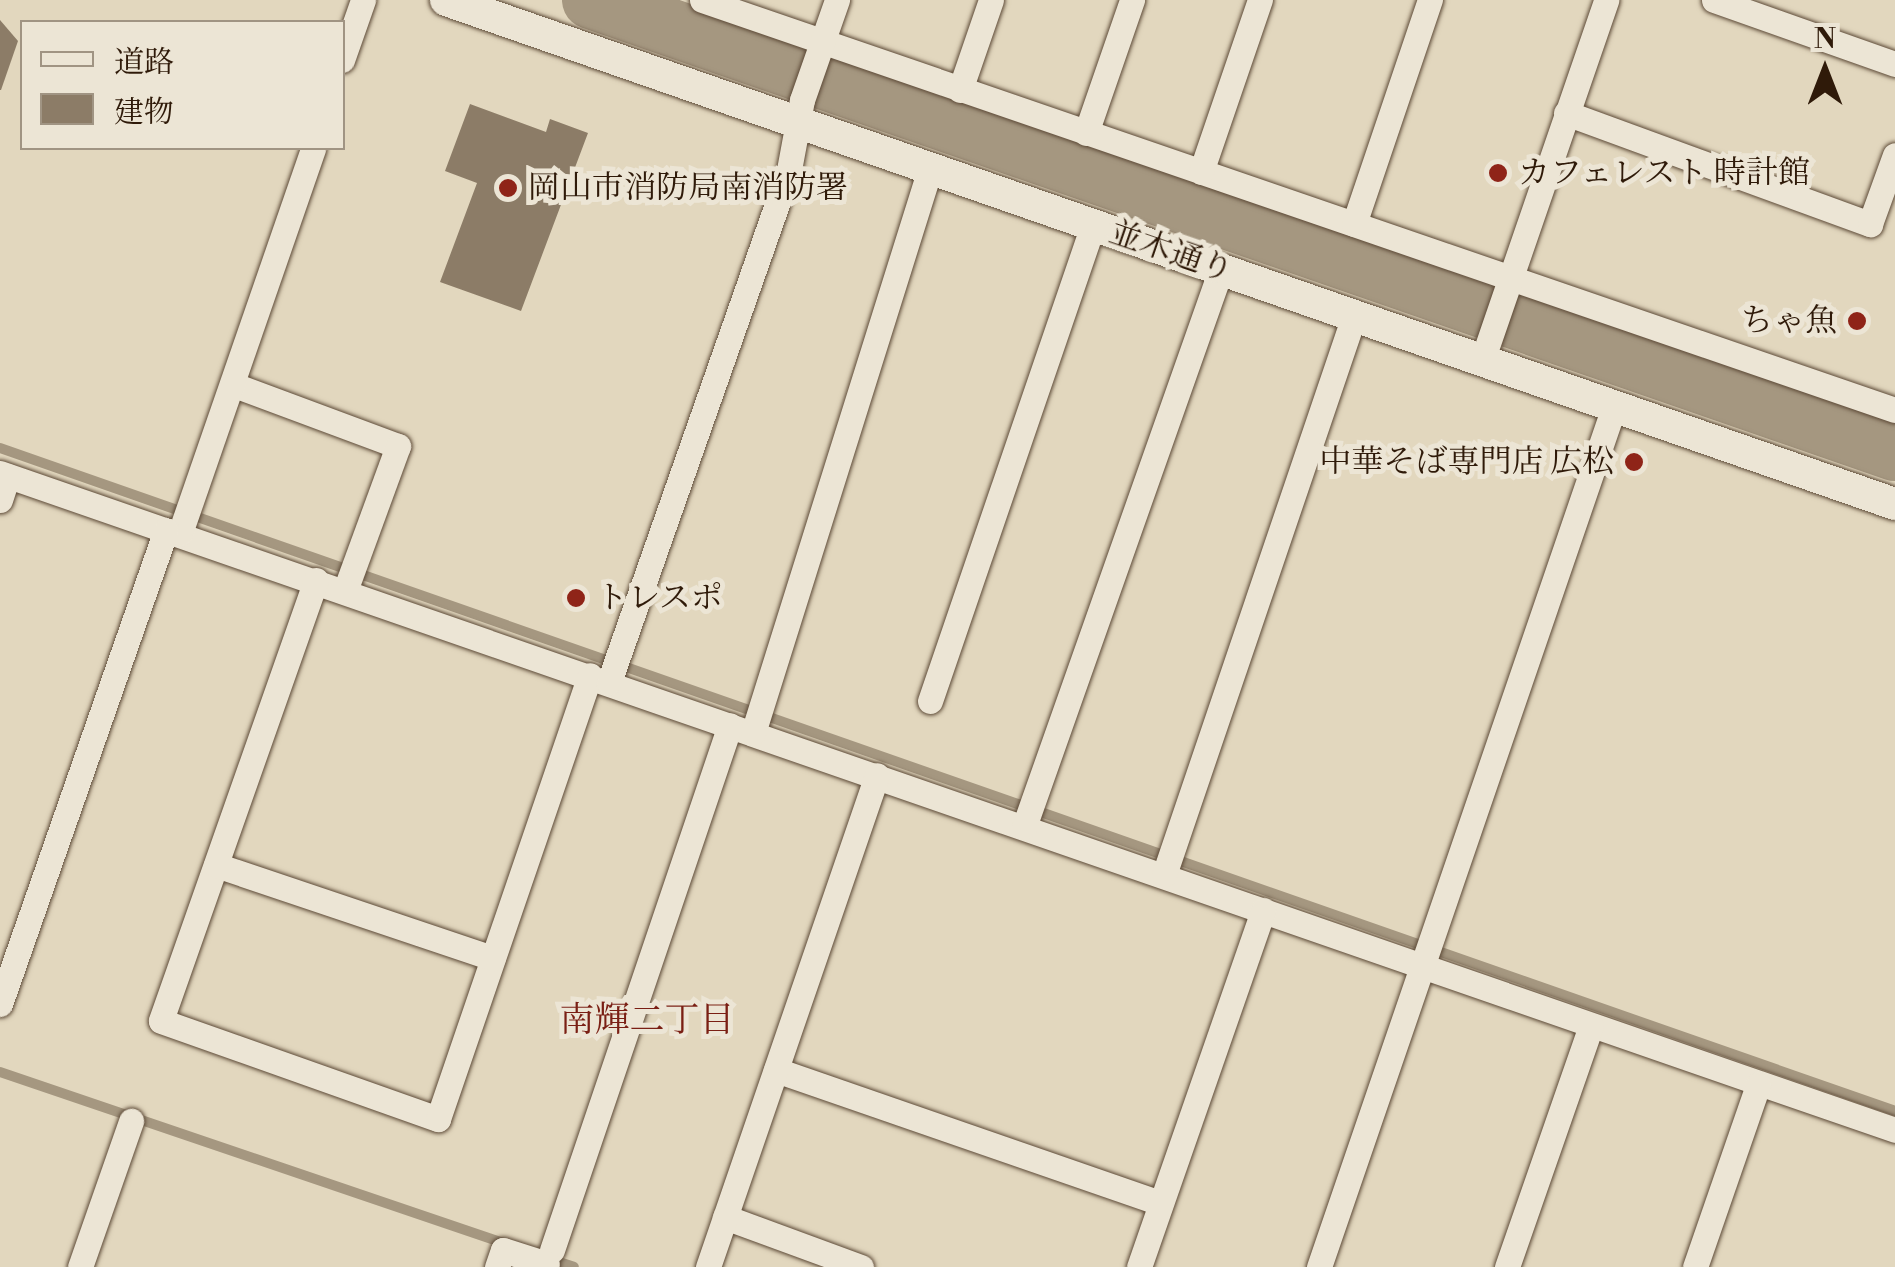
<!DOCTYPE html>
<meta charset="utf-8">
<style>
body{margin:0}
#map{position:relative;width:1895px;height:1267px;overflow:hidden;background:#e2d7be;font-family:"Libre Bodoni","Noto Serif JP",serif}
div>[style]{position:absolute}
.stream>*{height:10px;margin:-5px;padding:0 5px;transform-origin:5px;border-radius:5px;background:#a59780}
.river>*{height:58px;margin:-29px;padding:0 29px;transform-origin:29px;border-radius:29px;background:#a59780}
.building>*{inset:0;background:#8c7c67}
.roads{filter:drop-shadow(0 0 2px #5c4936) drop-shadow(0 0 2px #5c4936)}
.minor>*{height:25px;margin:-12.5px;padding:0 12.5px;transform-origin:12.5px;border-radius:12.5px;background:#ece5d5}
.tertiary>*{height:32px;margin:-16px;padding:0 16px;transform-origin:16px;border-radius:16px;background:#ece5d5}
.dots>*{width:28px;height:28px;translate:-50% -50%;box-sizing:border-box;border:5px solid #ece5d5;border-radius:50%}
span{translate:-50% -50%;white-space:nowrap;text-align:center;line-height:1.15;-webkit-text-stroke:10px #ece5d5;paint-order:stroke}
.poi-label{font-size:32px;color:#2f1a09}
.left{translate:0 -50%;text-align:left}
.right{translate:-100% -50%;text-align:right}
.street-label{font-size:32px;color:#2f1a09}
.neighbourhood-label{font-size:35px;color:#7a1f14}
.legend{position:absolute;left:20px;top:20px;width:325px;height:130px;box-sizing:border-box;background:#ece5d5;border:2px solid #a09483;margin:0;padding:12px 18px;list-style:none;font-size:30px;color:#2f1a09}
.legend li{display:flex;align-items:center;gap:20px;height:50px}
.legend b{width:50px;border:2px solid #a09483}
.north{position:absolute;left:1775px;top:20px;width:100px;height:100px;-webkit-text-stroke:8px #ece5d5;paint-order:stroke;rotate:0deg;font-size:28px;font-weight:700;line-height:40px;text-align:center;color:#2f1a09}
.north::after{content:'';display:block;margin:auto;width:35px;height:45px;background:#2f1a09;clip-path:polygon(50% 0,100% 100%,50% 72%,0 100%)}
</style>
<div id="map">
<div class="stream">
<div style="left:0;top:448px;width:2008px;rotate:19.28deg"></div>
<div style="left:0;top:1072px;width:534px;rotate:18.77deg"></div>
<div style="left:550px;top:1259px;width:25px;rotate:18deg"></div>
</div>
<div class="river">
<div style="left:591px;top:0;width:1380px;rotate:19.12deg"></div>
</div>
<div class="building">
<div style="clip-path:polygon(0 20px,18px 41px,1px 90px,0 90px)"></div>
<div style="clip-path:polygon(470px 104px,546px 132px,550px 119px,588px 133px,521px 311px,440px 282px,477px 183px,445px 171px)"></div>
</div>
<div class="roads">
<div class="minor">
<div style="left:702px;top:0;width:1261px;rotate:18.97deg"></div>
<div style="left:1714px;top:0;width:192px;rotate:19.5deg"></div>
<div style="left:342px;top:60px;width:64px;rotate:-70.7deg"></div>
<div style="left:960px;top:90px;width:95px;rotate:-71deg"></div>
<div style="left:1566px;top:113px;width:324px;rotate:20.1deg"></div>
<div style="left:1870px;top:224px;width:73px;rotate:-70.1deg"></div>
<div style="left:1086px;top:133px;width:141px;rotate:-70.9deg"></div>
<div style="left:1201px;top:172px;width:182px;rotate:-71.1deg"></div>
<div style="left:1354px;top:224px;width:237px;rotate:-71.3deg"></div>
<div style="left:1482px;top:361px;width:382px;rotate:-71deg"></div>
<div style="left:234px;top:385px;width:175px;rotate:20.4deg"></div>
<div style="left:398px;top:446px;width:154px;rotate:110.1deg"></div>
<div style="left:0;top:473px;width:2006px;rotate:19.12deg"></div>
<div style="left:0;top:500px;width:25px;rotate:-72deg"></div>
<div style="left:180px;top:533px;width:407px;rotate:-70.9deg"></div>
<div style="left:316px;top:580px;width:467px;rotate:109.4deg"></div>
<div style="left:161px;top:1021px;width:294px;rotate:19.5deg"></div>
<div style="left:438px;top:1119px;width:469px;rotate:-71.1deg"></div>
<div style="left:609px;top:682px;width:543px;rotate:-70.63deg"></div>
<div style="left:789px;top:170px;width:71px;rotate:-79.5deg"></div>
<div style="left:802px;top:100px;width:106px;rotate:-70.7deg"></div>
<div style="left:930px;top:701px;width:503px;rotate:-71.1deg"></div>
<div style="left:753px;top:733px;width:591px;rotate:-72.58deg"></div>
<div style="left:1024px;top:827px;width:592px;rotate:-70.55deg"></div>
<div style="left:216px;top:865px;width:292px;rotate:18.6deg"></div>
<div style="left:1164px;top:875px;width:590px;rotate:-71.23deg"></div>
<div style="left:0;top:1004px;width:502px;rotate:-70.7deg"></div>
<div style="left:776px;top:1070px;width:407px;rotate:19.1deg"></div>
<div style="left:725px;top:1217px;width:145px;rotate:20.2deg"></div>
<div style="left:552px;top:1250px;width:554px;rotate:-71.27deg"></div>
<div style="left:80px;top:1267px;width:155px;rotate:-70.7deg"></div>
<div style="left:497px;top:1267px;width:18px;rotate:-71deg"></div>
<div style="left:503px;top:1250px;width:46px;rotate:17.7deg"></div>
<div style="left:708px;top:1267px;width:520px;rotate:-71.04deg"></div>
<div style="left:1139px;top:1267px;width:378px;rotate:-70.8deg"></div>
<div style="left:1319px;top:1267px;width:909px;rotate:-71.07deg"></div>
<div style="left:1507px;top:1267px;width:255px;rotate:-70.8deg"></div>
<div style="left:1695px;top:1267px;width:193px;rotate:-70.9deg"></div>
</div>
<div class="tertiary">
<div style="left:446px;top:0;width:1534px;rotate:19.18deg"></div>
</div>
</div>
<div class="dots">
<div style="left:1498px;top:173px;background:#8f2418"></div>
<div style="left:508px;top:188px;background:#8f2418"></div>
<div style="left:1857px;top:321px;background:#8f2418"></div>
<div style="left:1634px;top:462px;background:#8f2418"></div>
<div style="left:576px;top:598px;background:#8f2418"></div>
</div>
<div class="poi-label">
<span class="left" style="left:1518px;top:173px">カフェレスト 時計館</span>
<span class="left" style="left:528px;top:188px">岡山市消防局南消防署</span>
<span class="right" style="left:1837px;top:321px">ちゃ魚</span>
<span class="right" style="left:1614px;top:462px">中華そば専門店 広松</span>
<span class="left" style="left:596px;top:598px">トレスポ</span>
</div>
<div class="street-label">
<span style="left:1171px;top:252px;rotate:19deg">並木通り</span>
</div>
<div class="neighbourhood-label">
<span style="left:647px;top:1021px">南輝二丁目</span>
</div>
<ul class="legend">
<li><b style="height:12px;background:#ece5d5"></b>道路</li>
<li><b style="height:28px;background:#8c7c67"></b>建物</li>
</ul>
<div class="north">N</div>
</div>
